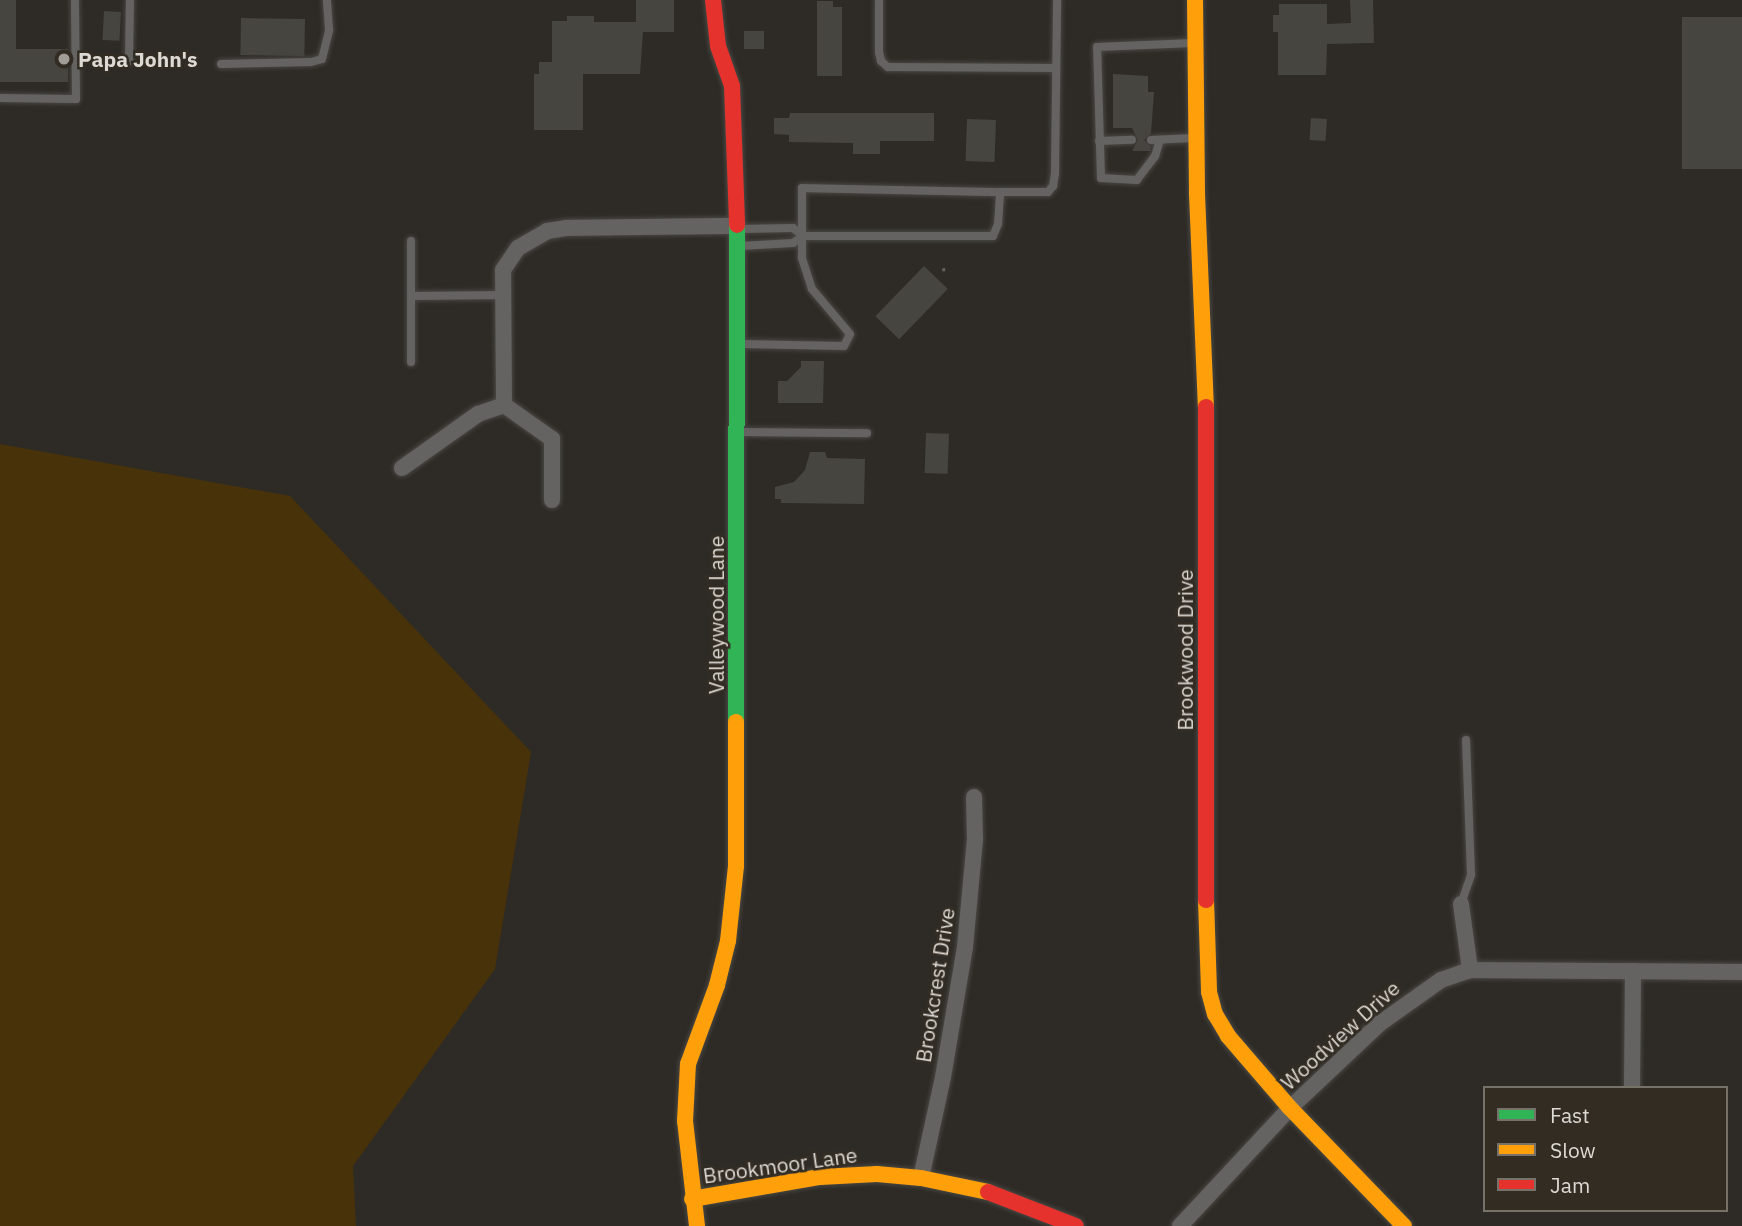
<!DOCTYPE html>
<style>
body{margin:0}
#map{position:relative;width:1742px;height:1226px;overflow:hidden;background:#2e2b26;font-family:"IBM Plex Sans",sans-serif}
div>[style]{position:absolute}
.green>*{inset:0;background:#48320a}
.building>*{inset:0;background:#474540;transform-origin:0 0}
.path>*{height:2.5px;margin-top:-1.25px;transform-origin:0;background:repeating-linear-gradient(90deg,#656361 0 5px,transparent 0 8.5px)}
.roads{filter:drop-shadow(0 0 2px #494743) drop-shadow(0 0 2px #494743)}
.lane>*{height:8px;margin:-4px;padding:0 4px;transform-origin:4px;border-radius:4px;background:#656362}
.street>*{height:16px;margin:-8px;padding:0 8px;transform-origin:8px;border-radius:8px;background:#656362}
.fast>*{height:16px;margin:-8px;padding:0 8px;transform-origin:8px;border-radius:8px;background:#30b455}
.slow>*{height:16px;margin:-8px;padding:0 8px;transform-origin:8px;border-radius:8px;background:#ff9f0a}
.jam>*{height:16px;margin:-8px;padding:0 8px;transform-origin:8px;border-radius:8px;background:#e5322d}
.dots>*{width:19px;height:19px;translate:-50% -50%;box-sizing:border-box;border:4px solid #322c23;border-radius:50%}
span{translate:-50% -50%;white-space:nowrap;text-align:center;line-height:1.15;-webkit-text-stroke:5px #322c23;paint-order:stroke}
.poi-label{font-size:21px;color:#ddd9d3;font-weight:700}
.left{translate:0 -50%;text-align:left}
.street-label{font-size:21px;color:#ddd9d3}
.legend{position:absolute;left:1483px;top:1086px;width:245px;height:126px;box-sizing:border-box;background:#322c23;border:2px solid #767169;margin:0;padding:9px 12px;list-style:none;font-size:21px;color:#ddd9d3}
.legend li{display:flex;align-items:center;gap:14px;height:35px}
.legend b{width:35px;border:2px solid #767169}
</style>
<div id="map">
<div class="green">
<div style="clip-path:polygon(0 444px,290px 496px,531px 752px,495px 969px,353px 1166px,356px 1226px,0 1226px)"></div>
</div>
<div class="building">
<div style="clip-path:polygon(0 0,16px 0,16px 49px,68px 49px,68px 82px,0 82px)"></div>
<div style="clip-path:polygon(636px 0,674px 0,674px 32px,643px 32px,640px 74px,583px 74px,583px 130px,534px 130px,534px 74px,539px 74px,539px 62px,552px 62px,552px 21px,567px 21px,567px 16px,594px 16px,594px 22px,636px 22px)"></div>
<div style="clip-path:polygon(1350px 0,1373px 0,1374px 43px,1327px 44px,1326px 75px,1278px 75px,1278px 32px,1273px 32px,1273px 15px,1279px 15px,1279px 4px,1327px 4px,1327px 24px,1351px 23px)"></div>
<div style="clip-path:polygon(817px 1px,833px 1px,833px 7px,842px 7px,842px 76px,817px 76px)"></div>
<div style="left:104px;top:11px;width:17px;height:29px;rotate:3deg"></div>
<div style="left:1682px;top:17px;width:60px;height:152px"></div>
<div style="left:241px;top:18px;width:64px;height:37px;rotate:1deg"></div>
<div style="left:744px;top:31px;width:20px;height:18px"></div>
<div style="clip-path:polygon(1113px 74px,1148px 76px,1148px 92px,1154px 92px,1151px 133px,1144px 140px,1151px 147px,1150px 151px,1132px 151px,1138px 140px,1132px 128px,1113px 128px)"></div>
<div style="clip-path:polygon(790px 113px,934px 113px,934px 141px,880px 141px,880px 154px,853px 154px,853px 143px,789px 142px,789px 135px,774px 134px,774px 118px,789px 118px)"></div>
<div style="left:1311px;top:118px;width:16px;height:22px;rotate:4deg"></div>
<div style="left:967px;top:119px;width:29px;height:42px;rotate:2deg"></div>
<div style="left:924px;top:266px;width:33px;height:70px;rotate:44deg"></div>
<div style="clip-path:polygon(801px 361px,824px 361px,823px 403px,778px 403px,778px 381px,787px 381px,801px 367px)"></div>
<div style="left:926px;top:433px;width:23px;height:40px;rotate:2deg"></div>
<div style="clip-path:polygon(810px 452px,825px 452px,827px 458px,865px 459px,864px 504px,781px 503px,781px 499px,775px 499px,775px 487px,794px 482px,805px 470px)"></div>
</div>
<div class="path">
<div style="left:944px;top:268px;width:3px;rotate:90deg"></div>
</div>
<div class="roads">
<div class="lane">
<div style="left:879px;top:0;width:52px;rotate:90deg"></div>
<div style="left:879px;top:52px;width:9px;rotate:77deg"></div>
<div style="left:881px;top:61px;width:9px;rotate:41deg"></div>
<div style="left:888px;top:67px;width:168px;rotate:0.3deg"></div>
<div style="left:129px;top:61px;width:61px;rotate:-89.1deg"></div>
<div style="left:221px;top:64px;width:90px;rotate:-1.3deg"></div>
<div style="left:311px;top:62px;width:11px;rotate:-15deg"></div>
<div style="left:322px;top:59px;width:30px;rotate:-76deg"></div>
<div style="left:329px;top:30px;width:30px;rotate:-94deg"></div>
<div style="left:0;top:98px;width:76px;rotate:0.8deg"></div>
<div style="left:76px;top:99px;width:99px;rotate:-90.6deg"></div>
<div style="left:1151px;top:140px;width:42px;rotate:-2.7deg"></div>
<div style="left:1160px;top:140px;width:17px;rotate:107deg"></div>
<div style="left:1155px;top:156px;width:30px;rotate:127deg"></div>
<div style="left:1137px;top:180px;width:36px;rotate:-177deg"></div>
<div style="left:1101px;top:178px;width:131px;rotate:-91.7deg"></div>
<div style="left:1097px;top:47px;width:96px;rotate:-2.4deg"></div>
<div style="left:1099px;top:141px;width:33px;rotate:-2deg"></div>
<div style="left:739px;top:229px;width:54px;rotate:-1.1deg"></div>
<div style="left:793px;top:228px;width:13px;rotate:39deg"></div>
<div style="left:803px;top:236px;width:12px;rotate:145deg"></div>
<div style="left:793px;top:243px;width:53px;rotate:176.8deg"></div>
<div style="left:803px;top:236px;width:190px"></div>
<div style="left:993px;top:236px;width:13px;rotate:-67deg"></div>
<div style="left:998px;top:224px;width:32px;rotate:-86deg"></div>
<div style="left:1000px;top:192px;width:48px"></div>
<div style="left:1048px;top:192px;width:8px;rotate:-50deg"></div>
<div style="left:1053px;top:186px;width:13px;rotate:-81deg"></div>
<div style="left:1055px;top:173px;width:173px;rotate:-89.3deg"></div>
<div style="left:411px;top:241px;width:121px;rotate:90deg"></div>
<div style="left:411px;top:296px;width:92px;rotate:-0.6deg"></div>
<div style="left:740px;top:344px;width:104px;rotate:1.1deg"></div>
<div style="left:844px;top:346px;width:13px;rotate:-63deg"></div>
<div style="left:850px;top:334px;width:59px;rotate:-130.2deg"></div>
<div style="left:812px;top:289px;width:33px;rotate:-108deg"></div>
<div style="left:802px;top:258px;width:70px;rotate:-90deg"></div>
<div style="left:802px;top:188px;width:198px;rotate:1.2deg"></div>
<div style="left:740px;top:432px;width:127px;rotate:0.5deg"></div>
<div style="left:1461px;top:904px;width:31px;rotate:-71deg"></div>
<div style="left:1471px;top:875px;width:135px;rotate:-92.1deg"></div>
</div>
<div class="street">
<div style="left:504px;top:405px;width:135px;rotate:-90.4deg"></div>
<div style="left:503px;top:270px;width:27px;rotate:-56deg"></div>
<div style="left:518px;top:248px;width:34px;rotate:-30deg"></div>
<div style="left:547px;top:231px;width:19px;rotate:-9deg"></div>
<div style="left:566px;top:228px;width:171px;rotate:-0.7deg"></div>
<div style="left:504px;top:405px;width:59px;rotate:35.3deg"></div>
<div style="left:552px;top:439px;width:61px;rotate:90deg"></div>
<div style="left:402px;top:468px;width:93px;rotate:-35.4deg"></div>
<div style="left:478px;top:414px;width:28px;rotate:-19deg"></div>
<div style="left:1461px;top:904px;width:67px;rotate:82.2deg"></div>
<div style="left:1632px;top:1088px;width:117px;rotate:-89.5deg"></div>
<div style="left:921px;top:1178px;width:103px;rotate:-77.7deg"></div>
<div style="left:943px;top:1077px;width:132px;rotate:-80.4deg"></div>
<div style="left:965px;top:947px;width:107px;rotate:-84.7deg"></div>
<div style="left:975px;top:840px;width:43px;rotate:-91.3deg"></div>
<div style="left:1180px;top:1226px;width:161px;rotate:-47deg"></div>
<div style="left:1290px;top:1108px;width:122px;rotate:-43.3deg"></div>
<div style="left:1379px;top:1024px;width:76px;rotate:-35.4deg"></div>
<div style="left:1441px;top:980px;width:31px;rotate:-19deg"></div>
<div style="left:1470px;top:970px;width:272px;rotate:0.4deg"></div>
</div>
<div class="fast">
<div style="left:736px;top:722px;width:497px;rotate:-89.9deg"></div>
</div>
<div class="slow">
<div style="left:1195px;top:0;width:194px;rotate:89.4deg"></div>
<div style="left:1197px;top:194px;width:213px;rotate:87.6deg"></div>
<div style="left:1206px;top:900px;width:92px;rotate:88.1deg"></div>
<div style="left:1209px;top:992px;width:23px;rotate:75deg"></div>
<div style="left:1215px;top:1014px;width:26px;rotate:59deg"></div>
<div style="left:1228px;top:1036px;width:95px;rotate:49.3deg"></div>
<div style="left:1290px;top:1108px;width:164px;rotate:46deg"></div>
<div style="left:692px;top:1199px;width:130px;rotate:-9.8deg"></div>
<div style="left:820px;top:1177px;width:57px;rotate:-3deg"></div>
<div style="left:877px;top:1174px;width:44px;rotate:5.2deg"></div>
<div style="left:921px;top:1178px;width:68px;rotate:11.8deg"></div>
<div style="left:697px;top:1226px;width:106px;rotate:-96.5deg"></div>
<div style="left:685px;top:1121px;width:57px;rotate:-87deg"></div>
<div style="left:688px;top:1064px;width:84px;rotate:-69.8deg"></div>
<div style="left:717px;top:985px;width:45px;rotate:-76deg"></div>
<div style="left:728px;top:941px;width:75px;rotate:-83.9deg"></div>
<div style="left:736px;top:866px;width:144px;rotate:-90deg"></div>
</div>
<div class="jam">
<div style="left:713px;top:0;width:46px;rotate:83.8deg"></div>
<div style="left:718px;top:46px;width:42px;rotate:70.7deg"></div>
<div style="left:732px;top:86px;width:139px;rotate:87.9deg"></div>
<div style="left:1206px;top:407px;width:493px;rotate:90deg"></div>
<div style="left:988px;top:1192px;width:94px;rotate:21.1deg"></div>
</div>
</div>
<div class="dots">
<div style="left:64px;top:59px;background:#a09c96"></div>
</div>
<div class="poi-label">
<span class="left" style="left:78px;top:59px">Papa John's</span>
</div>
<div class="street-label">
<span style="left:716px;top:615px;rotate:-90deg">Valleywood Lane</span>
<span style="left:1185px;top:650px;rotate:-90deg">Brookwood Drive</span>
<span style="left:935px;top:985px;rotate:-81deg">Brookcrest Drive</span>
<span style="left:1340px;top:1035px;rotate:-42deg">Woodview Drive</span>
<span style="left:780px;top:1165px;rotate:-8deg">Brookmoor Lane</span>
</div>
<ul class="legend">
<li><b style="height:9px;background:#30b455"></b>Fast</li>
<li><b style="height:9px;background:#ff9f0a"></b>Slow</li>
<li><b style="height:9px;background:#e5322d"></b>Jam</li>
</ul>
</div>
